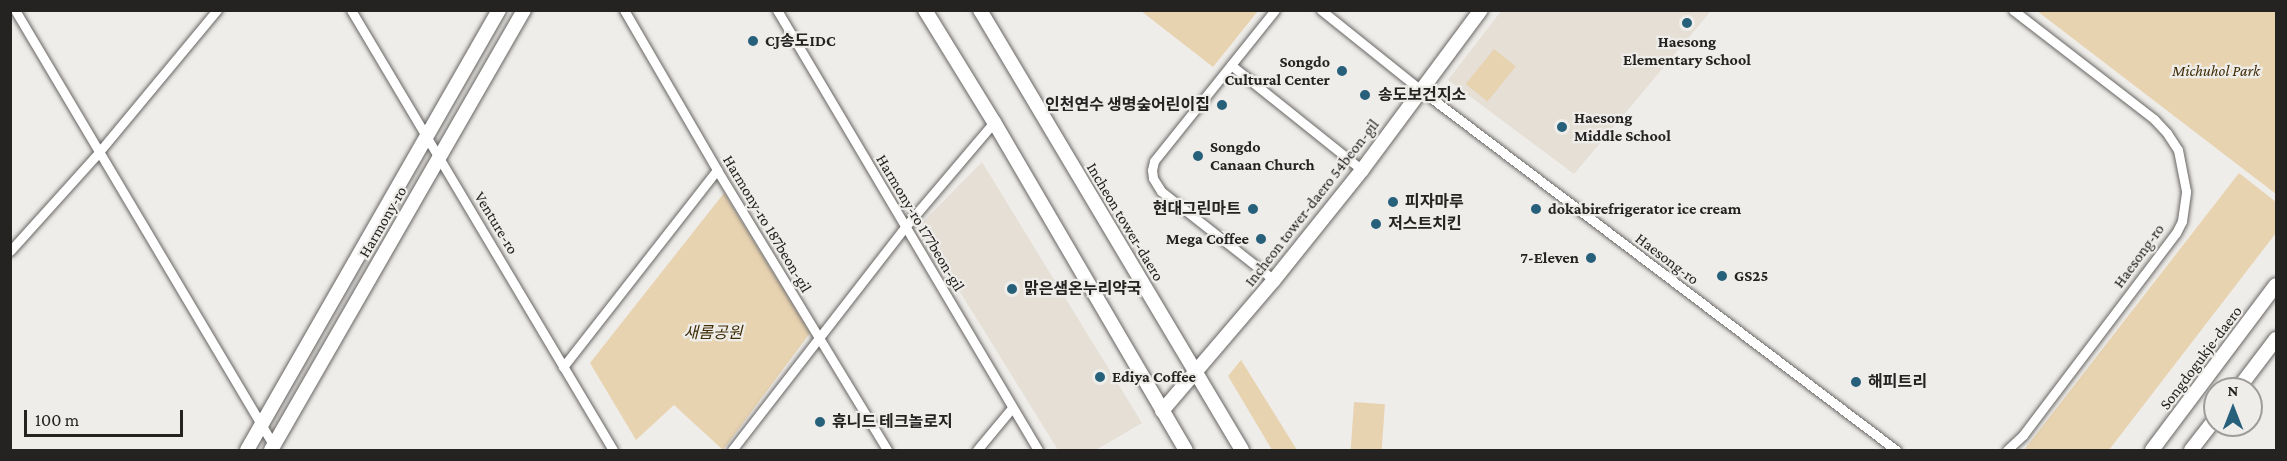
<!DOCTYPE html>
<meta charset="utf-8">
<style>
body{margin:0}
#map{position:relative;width:2287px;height:461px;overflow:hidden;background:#efedea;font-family:"Crimson Pro","Noto Sans KR",serif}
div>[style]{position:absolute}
.built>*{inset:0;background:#e5dfd6}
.green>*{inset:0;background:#e8d3b1;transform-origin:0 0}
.roads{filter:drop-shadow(0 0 2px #686664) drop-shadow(0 0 2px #686664)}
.street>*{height:9px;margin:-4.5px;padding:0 4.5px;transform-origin:4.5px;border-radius:4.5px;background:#fff}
.secondary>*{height:14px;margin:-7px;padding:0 7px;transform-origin:7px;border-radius:7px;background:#fff}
.dots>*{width:16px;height:16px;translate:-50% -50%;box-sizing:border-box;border:3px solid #efedea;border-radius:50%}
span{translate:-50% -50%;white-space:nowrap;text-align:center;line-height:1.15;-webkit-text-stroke:4.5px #efedea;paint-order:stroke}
.poi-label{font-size:16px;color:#242322;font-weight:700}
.left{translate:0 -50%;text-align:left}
.right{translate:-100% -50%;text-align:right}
.park-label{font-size:16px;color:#3f2c05;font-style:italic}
.street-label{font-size:16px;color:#242322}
.frame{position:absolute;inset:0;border:12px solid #242322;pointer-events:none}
.north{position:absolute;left:2203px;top:377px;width:60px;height:60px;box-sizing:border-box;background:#efedea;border:2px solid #9e9c9a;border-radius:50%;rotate:0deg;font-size:16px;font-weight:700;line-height:24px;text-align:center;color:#242322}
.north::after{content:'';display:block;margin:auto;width:21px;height:27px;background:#27607a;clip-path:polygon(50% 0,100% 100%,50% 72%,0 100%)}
.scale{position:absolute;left:24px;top:410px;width:159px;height:27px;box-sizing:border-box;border:3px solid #242322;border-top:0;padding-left:8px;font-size:18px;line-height:21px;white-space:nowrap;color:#242322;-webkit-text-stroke:4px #efedea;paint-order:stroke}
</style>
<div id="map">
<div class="built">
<div style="clip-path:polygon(1501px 11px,1711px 11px,1574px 174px,1448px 80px)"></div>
<div style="clip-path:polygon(982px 162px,1142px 423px,1096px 450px,1058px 450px,919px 226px)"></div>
</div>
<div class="green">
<div style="clip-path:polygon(1141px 11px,1258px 11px,1213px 67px)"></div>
<div style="clip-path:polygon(2037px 11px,2276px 11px,2276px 194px)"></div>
<div style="left:1494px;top:49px;width:28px;height:45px;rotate:39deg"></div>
<div style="clip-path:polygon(2239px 173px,2276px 202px,2276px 233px,2109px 450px,2024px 450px)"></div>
<div style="clip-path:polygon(724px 193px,810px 333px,723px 450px,674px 405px,636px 440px,590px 363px)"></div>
<div style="clip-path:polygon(1241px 360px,1297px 450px,1272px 450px,1228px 376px)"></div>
<div style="left:1354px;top:402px;width:31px;height:48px;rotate:4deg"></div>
</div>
<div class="roads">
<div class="street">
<div style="left:15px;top:10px;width:507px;rotate:59.29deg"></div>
<div style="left:351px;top:10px;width:512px;rotate:59.23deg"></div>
<div style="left:624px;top:10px;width:185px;rotate:59.8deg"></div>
<div style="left:717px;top:170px;width:328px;rotate:58.7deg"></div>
<div style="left:777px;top:10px;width:512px;rotate:59.32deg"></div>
<div style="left:1321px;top:10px;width:129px;rotate:38.7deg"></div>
<div style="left:1422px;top:91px;width:595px;rotate:37.14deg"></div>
<div style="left:1231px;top:65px;width:168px;rotate:38.7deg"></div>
<div style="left:10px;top:251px;width:133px;rotate:-48deg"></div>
<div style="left:99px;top:152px;width:185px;rotate:-50.3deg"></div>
<div style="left:1274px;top:280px;width:144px;rotate:-141.8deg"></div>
<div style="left:1161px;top:191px;width:15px;rotate:-122deg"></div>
<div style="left:1153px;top:178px;width:8px;rotate:-97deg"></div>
<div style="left:1152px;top:170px;width:9px;rotate:-77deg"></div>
<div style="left:1154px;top:161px;width:193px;rotate:-51.3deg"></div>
<div style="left:563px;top:367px;width:250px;rotate:-52deg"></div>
<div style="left:732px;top:450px;width:282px;rotate:-52.2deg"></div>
<div style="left:905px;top:227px;width:138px;rotate:-49.7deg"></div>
<div style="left:977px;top:450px;width:55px;rotate:-50.2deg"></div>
<div style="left:2007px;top:450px;width:22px;rotate:-43deg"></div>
<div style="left:2023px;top:435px;width:253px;rotate:-52.9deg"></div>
<div style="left:2176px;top:233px;width:13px;rotate:-63deg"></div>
<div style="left:2182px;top:221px;width:30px;rotate:-82deg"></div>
<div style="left:2186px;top:191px;width:42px;rotate:-101deg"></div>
<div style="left:2178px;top:150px;width:20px;rotate:-123deg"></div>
<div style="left:2167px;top:133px;width:19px;rotate:-133deg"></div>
<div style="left:2154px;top:119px;width:178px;rotate:-142.3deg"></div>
</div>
<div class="secondary">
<div style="left:925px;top:10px;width:132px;rotate:58.4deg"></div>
<div style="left:994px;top:122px;width:380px;rotate:59.7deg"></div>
<div style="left:980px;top:10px;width:512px;rotate:59.23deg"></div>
<div style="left:2238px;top:389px;width:63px;rotate:-52.8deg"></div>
<div style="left:1162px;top:411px;width:172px;rotate:-49.5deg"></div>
<div style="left:1274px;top:280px;width:141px;rotate:-51.3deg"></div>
<div style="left:1362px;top:170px;width:199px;rotate:-53.4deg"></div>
<div style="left:247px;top:450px;width:507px;rotate:-60.2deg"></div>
<div style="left:271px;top:450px;width:508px;rotate:-60.1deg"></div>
<div style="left:2152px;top:450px;width:206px;rotate:-53.1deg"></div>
<div style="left:2191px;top:450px;width:39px;rotate:-52deg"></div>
</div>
</div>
<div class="dots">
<div style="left:1687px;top:23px;background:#27607a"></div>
<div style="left:753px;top:41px;background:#27607a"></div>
<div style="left:1342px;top:71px;background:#27607a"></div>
<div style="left:1365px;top:95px;background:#27607a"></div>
<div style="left:1222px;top:105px;background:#27607a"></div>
<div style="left:1562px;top:127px;background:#27607a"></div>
<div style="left:1198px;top:156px;background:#27607a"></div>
<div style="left:1393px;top:202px;background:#27607a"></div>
<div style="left:1253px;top:209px;background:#27607a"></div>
<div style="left:1536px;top:209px;background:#27607a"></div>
<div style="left:1376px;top:224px;background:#27607a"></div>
<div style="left:1261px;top:239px;background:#27607a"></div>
<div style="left:1591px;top:258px;background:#27607a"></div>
<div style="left:1722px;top:276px;background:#27607a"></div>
<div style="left:1012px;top:289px;background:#27607a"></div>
<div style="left:1100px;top:377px;background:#27607a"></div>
<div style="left:1856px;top:382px;background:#27607a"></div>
<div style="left:820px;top:422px;background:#27607a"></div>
</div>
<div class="poi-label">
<span class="left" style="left:765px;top:41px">CJ송도IDC</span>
<span style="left:1687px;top:51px">Haesong<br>Elementary School</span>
<span class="right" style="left:1330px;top:71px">Songdo<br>Cultural Center</span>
<span class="left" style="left:1378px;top:95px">송도보건지소</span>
<span class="right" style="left:1210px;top:105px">인천연수 생명숲어린이집</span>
<span class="left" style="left:1574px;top:127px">Haesong<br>Middle School</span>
<span class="left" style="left:1210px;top:156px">Songdo<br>Canaan Church</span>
<span class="left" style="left:1405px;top:202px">피자마루</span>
<span class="right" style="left:1241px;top:209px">현대그린마트</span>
<span class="left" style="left:1548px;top:209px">dokabirefrigerator ice cream</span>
<span class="left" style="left:1388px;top:224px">저스트치킨</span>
<span class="right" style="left:1249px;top:239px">Mega Coffee</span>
<span class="right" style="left:1579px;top:258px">7-Eleven</span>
<span class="left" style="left:1734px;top:276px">GS25</span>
<span class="left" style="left:1024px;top:289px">맑은샘온누리약국</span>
<span class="left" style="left:1112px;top:377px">Ediya Coffee</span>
<span class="left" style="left:1868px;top:382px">해피트리</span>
<span class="left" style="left:832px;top:422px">휴니드 테크놀로지</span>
</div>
<div class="park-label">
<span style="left:2216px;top:71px">Michuhol Park</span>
<span style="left:713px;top:333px">새롬공원</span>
</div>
<div class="street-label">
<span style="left:1312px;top:203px;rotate:-52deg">Incheon tower-daero 54beon-gil</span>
<span style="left:383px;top:222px;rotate:-60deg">Harmony-ro</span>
<span style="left:1125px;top:222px;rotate:59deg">Incheon tower-daero</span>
<span style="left:496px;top:223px;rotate:59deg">Venture-ro</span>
<span style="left:920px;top:223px;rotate:59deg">Harmony-ro 177beon-gil</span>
<span style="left:767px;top:224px;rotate:59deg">Harmony-ro 187beon-gil</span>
<span style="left:2139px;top:256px;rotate:-54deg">Haesong-ro</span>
<span style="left:1667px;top:259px;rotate:37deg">Haesong-ro</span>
<span style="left:2201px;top:358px;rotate:-53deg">Songdogukje-daero</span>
</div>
<div class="frame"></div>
<div class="north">N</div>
<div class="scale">100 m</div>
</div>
